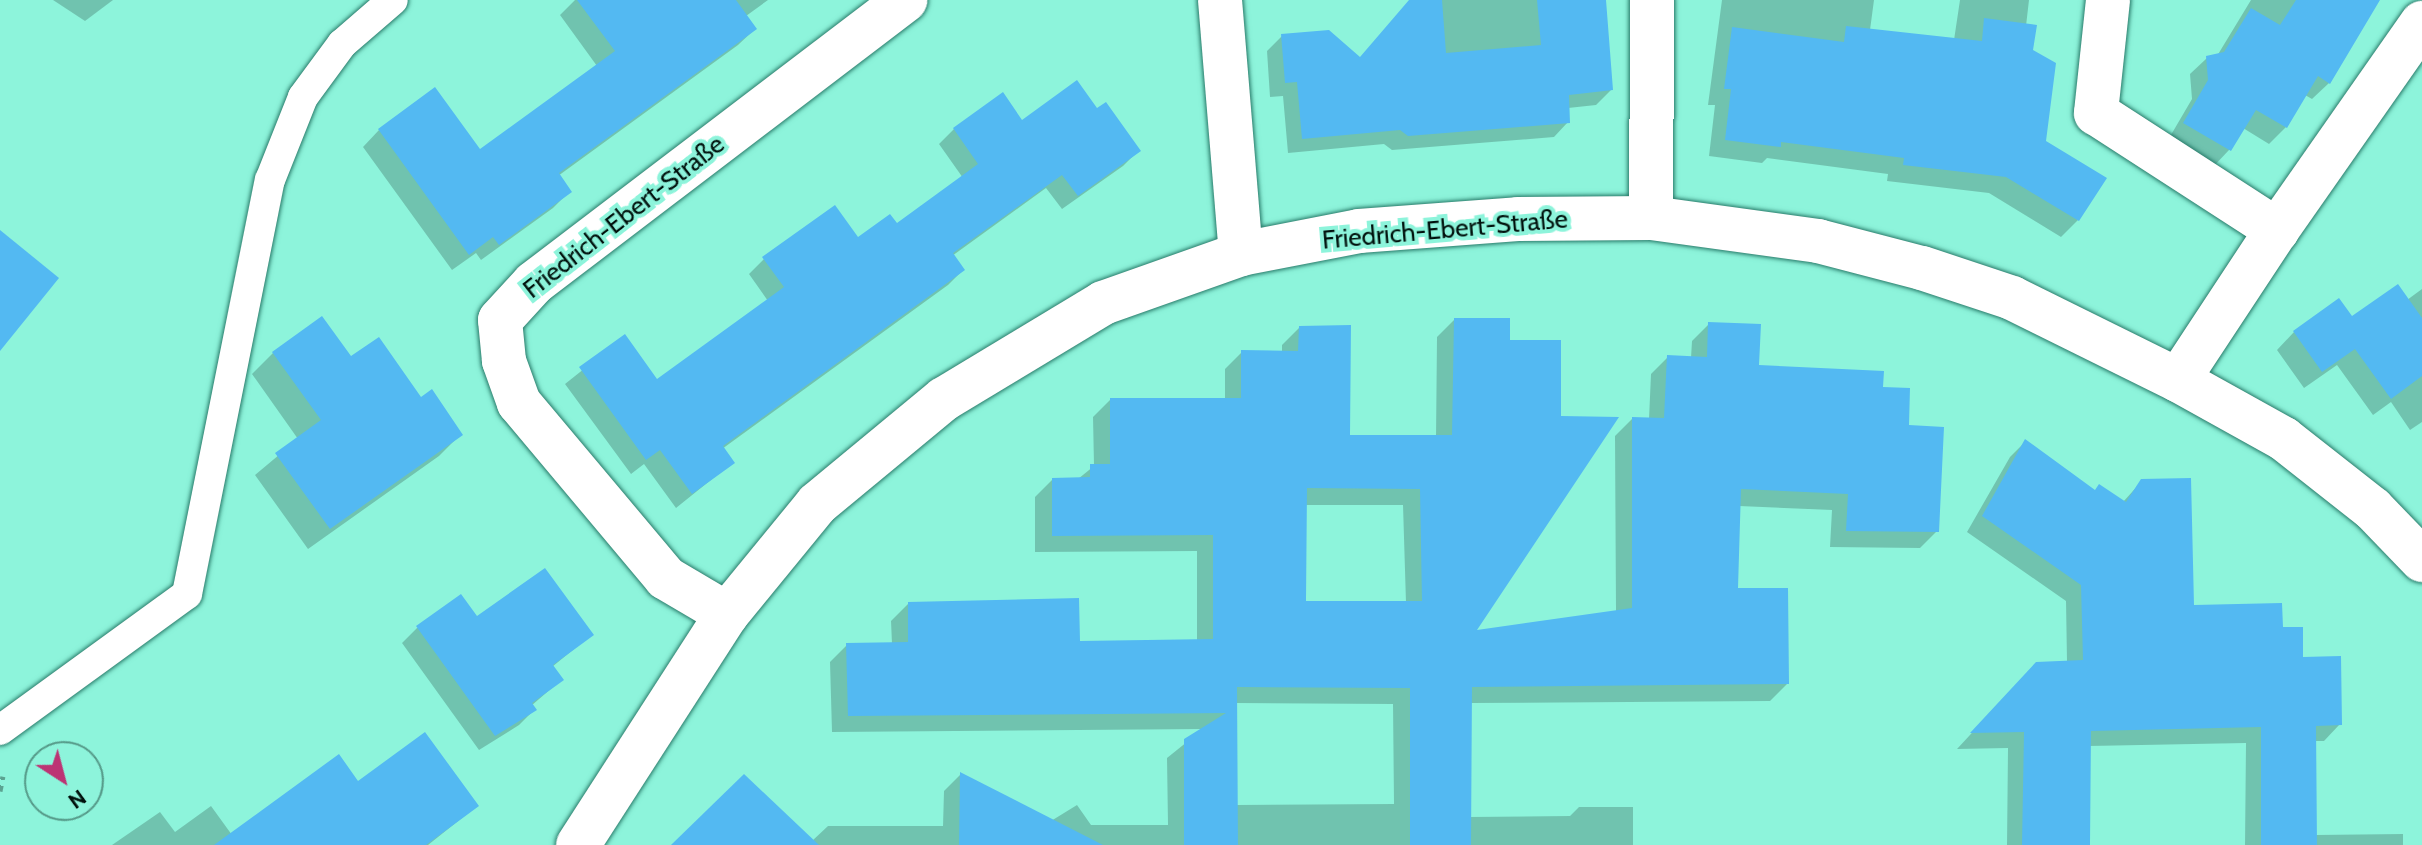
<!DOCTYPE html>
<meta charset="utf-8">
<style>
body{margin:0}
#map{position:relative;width:2422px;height:845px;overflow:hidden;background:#8df4db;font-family:Cabin,sans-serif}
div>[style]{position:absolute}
.shadow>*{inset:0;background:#0003}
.building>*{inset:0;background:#53b9f2}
.path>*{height:5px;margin-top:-2.5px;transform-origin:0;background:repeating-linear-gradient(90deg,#5ba391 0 6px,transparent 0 12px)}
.roads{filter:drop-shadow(0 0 2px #297b6a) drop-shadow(0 0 2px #297b6a)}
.lane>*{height:30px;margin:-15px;padding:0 15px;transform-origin:15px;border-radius:15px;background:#fff}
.street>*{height:44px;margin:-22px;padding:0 22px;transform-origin:22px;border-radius:22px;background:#fff}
span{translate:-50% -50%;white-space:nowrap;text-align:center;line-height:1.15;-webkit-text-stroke:8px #8df4db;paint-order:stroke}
.street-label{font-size:26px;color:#00110c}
.north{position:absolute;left:24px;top:741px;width:80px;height:80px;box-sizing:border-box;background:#8df4db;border:2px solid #598;border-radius:50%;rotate:144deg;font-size:22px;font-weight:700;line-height:32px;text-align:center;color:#00110c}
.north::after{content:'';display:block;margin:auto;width:28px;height:36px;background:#bc3474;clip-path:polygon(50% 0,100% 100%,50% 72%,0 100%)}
</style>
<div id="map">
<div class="shadow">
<div style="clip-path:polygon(53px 0,113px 0,85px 21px)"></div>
<div style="clip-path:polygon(575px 0,768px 0,746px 16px,755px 29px,738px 45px,558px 176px,570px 191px,553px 208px,481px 260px,476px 253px,452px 270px,363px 147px,379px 130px,480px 152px,597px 66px,560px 15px)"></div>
<div style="clip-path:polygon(1435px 0,1604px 0,1611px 90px,1596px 105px,1568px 108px,1568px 122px,1554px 137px,1392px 150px,1384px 144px,1288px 153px,1283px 96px,1270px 97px,1267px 51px,1282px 36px,1359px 59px)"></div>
<div style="clip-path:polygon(1722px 0,1874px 0,1870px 30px,1954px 40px,1960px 0,2029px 0,2026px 26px,2044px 142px,2078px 220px,2061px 237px,1989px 193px,1887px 181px,1888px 174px,1767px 158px,1762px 163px,1709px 156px,1715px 105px,1708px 105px)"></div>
<div style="clip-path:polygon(2251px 0,2356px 0,2329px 83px,2312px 99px,2305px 95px,2286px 127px,2269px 144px,2243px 128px,2229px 150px,2213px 167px,2168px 140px,2192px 99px,2190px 74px,2207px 58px,2217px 56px)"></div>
<div style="clip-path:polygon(1096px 111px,1138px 151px,1123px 166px,1062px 209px,1046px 188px,952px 256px,963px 270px,948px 285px,722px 449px,732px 463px,676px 508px,644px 464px,631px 474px,565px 384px,624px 337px,657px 382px,768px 301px,749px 274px,764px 259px,858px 240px,896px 226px,963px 178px,939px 144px,954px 129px)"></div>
<div style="clip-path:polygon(2422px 289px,2422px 422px,2410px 430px,2391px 402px,2373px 415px,2337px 365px,2304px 388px,2277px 350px,2294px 332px,2352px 319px,2407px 300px)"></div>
<div style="clip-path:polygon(evenodd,1454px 320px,1472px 632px,1616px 612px,1615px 436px,1632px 419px,1649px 419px,1651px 374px,1668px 357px,1691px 358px,1692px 341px,1709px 324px,1757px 367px,1881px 389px,1907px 427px,1937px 531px,1920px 548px,1830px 547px,1832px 510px,1739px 506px,1736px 590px,1787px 684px,1770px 701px,1470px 703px,1469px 817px,1570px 816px,1579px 807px,1633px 807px,1633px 845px,674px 845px,812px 841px,828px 826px,943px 826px,944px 791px,960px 775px,1051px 821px,1077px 805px,1091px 825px,1168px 825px,1167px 758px,1203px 729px,832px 732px,830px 662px,847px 645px,892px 644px,891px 621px,908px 604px,1078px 643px,1197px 641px,1197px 551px,1035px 552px,1035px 497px,1052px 480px,1078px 479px,1094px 466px,1093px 417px,1110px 400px,1225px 400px,1225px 369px,1242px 352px,1282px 353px,1282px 345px,1299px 328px,1348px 437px,1436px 437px,1437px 337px,1454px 320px,1305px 505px,1403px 505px,1406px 603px,1304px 603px,1305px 505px,1454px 320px,1235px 703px,1393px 704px,1394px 804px,1236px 805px,1235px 703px)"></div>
<div style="clip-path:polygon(273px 353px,350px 359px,421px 400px,460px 435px,439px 456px,308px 549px,255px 475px,298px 439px,252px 374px)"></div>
<div style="clip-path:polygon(2026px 441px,2094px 492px,2123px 502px,2142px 481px,2192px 607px,2281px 629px,2340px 724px,2324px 741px,2314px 741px,2315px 835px,2403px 834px,2403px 845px,2245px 845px,2246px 743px,2089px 746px,2088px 845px,2007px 845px,2008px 748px,1957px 749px,2020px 681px,2067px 662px,2066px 601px,1967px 532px,2010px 457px)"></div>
<div style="clip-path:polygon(477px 619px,591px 635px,552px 667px,561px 680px,531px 706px,534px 710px,519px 725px,479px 750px,402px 643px,417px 628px)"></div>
<div style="clip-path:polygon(358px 783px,477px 806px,428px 845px,112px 845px,160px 812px,175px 832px,211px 806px,232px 835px)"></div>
</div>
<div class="building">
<div style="clip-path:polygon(577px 0,736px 0,757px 29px,559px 173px,572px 192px,499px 245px,493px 237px,469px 255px,378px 129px,435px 87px,480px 149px,615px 51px)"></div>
<div style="clip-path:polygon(1409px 0,1442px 0,1446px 53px,1541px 45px,1537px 0,1606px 0,1613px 90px,1569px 95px,1570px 123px,1408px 136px,1400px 130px,1302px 139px,1297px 82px,1285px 83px,1281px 34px,1329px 30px,1360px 57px)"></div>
<div style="clip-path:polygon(2296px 0,2380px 0,2330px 84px,2318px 76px,2287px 128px,2256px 110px,2231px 151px,2183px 123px,2208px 80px,2206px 56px,2224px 52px,2251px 8px,2280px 25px)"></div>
<div style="clip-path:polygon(1984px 18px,2037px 25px,2033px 50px,2056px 63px,2046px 141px,2107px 178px,2079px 221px,2006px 177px,1903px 165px,1904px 158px,1781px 142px,1781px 147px,1725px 140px,1731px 89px,1724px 89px,1732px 27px,1844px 42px,1846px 26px,1982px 41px)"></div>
<div style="clip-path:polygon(1077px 80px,1097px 108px,1106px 102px,1141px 151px,1078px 196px,1062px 175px,953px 253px,965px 270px,723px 446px,735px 463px,692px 494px,660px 450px,646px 460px,579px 367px,625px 334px,657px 379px,784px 287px,762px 257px,835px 205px,858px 237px,890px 214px,897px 223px,978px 164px,953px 128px,1003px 92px,1022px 120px)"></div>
<div style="clip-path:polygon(0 230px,59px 278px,0 351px)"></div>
<div style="clip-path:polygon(2398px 284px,2422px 318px,2422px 376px,2391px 399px,2355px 349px,2322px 372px,2293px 331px,2339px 298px,2352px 316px)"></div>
<div style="clip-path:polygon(322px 316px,351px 356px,379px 337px,421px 397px,432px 389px,463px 435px,330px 529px,275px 453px,321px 420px,272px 352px)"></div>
<div style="clip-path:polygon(evenodd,1454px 318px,1510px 318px,1510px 340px,1561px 340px,1561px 416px,1619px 417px,1477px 630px,1632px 608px,1632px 417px,1664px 418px,1667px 355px,1707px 357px,1708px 322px,1761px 324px,1759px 365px,1884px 371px,1883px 387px,1910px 388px,1909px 425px,1944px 427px,1939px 532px,1846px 531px,1848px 494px,1741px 489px,1738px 588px,1788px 588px,1789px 684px,1472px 687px,1471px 845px,1410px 845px,1410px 688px,1237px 687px,1238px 845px,1184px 845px,1184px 739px,1226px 713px,848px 716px,846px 643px,908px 642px,908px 602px,1079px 598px,1080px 641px,1213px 639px,1213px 535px,1052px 536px,1052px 478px,1090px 477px,1090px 464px,1110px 464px,1110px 398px,1241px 398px,1241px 350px,1298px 351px,1299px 326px,1351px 325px,1350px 435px,1452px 435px,1454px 318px,1307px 488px,1420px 489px,1422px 601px,1306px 601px,1307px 488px)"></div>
<div style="clip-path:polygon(2025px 439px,2095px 490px,2099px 484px,2126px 502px,2141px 479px,2191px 478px,2194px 605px,2282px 603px,2283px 627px,2303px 627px,2303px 657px,2341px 656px,2342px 725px,2316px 726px,2317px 845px,2261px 845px,2261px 727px,2091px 731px,2090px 845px,2022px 845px,2024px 732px,1970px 733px,2036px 662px,2083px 660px,2081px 585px,1982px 516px)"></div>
<div style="clip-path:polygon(545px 568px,594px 635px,553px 665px,564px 680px,532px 703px,537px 710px,495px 736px,416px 626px,461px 594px,477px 616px)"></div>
<div style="clip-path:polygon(425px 732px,479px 806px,426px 845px,214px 845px,339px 754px,358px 781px)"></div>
<div style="clip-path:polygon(960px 772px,1103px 845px,959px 845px)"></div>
<div style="clip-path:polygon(744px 774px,819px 845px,671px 845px)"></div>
</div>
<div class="path">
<div style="left:0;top:791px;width:15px;rotate:-79deg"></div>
</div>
<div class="roads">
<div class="lane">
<div style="left:0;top:730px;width:231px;rotate:-36deg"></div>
<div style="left:187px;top:594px;width:422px;rotate:-78.7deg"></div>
<div style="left:270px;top:180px;width:89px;rotate:-68.3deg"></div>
<div style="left:303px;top:97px;width:66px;rotate:-53.7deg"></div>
<div style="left:342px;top:44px;width:67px;rotate:-40.8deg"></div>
</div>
<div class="street">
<div style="left:1220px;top:0;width:255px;rotate:85.3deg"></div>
<div style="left:2108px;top:0;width:114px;rotate:96.1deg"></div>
<div style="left:2096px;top:113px;width:216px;rotate:32.9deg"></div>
<div style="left:1651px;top:218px;width:218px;rotate:-89.7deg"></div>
<div style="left:2178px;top:380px;width:180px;rotate:-56.6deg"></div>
<div style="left:2277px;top:230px;width:253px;rotate:-55deg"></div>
<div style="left:727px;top:614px;width:71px;rotate:-149.5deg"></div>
<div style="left:666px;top:578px;width:229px;rotate:-130deg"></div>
<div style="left:519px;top:403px;width:45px;rotate:-109.7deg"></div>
<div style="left:504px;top:361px;width:41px;rotate:-95.6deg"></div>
<div style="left:500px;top:320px;width:50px;rotate:-47.4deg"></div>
<div style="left:534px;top:283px;width:467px;rotate:-37.3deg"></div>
<div style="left:578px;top:845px;width:275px;rotate:-57.2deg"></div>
<div style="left:727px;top:614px;width:142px;rotate:-50.7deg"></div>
<div style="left:817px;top:504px;width:165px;rotate:-39.6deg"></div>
<div style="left:944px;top:399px;width:186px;rotate:-31.1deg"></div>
<div style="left:1103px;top:303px;width:146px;rotate:-19.5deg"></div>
<div style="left:1241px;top:254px;width:120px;rotate:-11deg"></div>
<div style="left:1359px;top:231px;width:159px;rotate:-4.3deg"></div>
<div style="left:1518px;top:219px;width:133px;rotate:-0.4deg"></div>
<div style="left:1651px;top:218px;width:169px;rotate:7.8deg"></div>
<div style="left:1818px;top:241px;width:107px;rotate:14.6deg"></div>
<div style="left:1922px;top:268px;width:95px;rotate:18.4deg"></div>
<div style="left:2012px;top:298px;width:185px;rotate:26.3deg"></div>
<div style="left:2178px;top:380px;width:121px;rotate:29.1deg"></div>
<div style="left:2284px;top:439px;width:113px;rotate:38.2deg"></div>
<div style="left:2373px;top:509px;width:71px;rotate:46.1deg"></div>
</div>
</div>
<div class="street-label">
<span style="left:624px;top:217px;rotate:-38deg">Friedrich-Ebert-Straße</span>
<span style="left:1445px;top:230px;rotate:-5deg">Friedrich-Ebert-Straße</span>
</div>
<div class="north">N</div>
</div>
